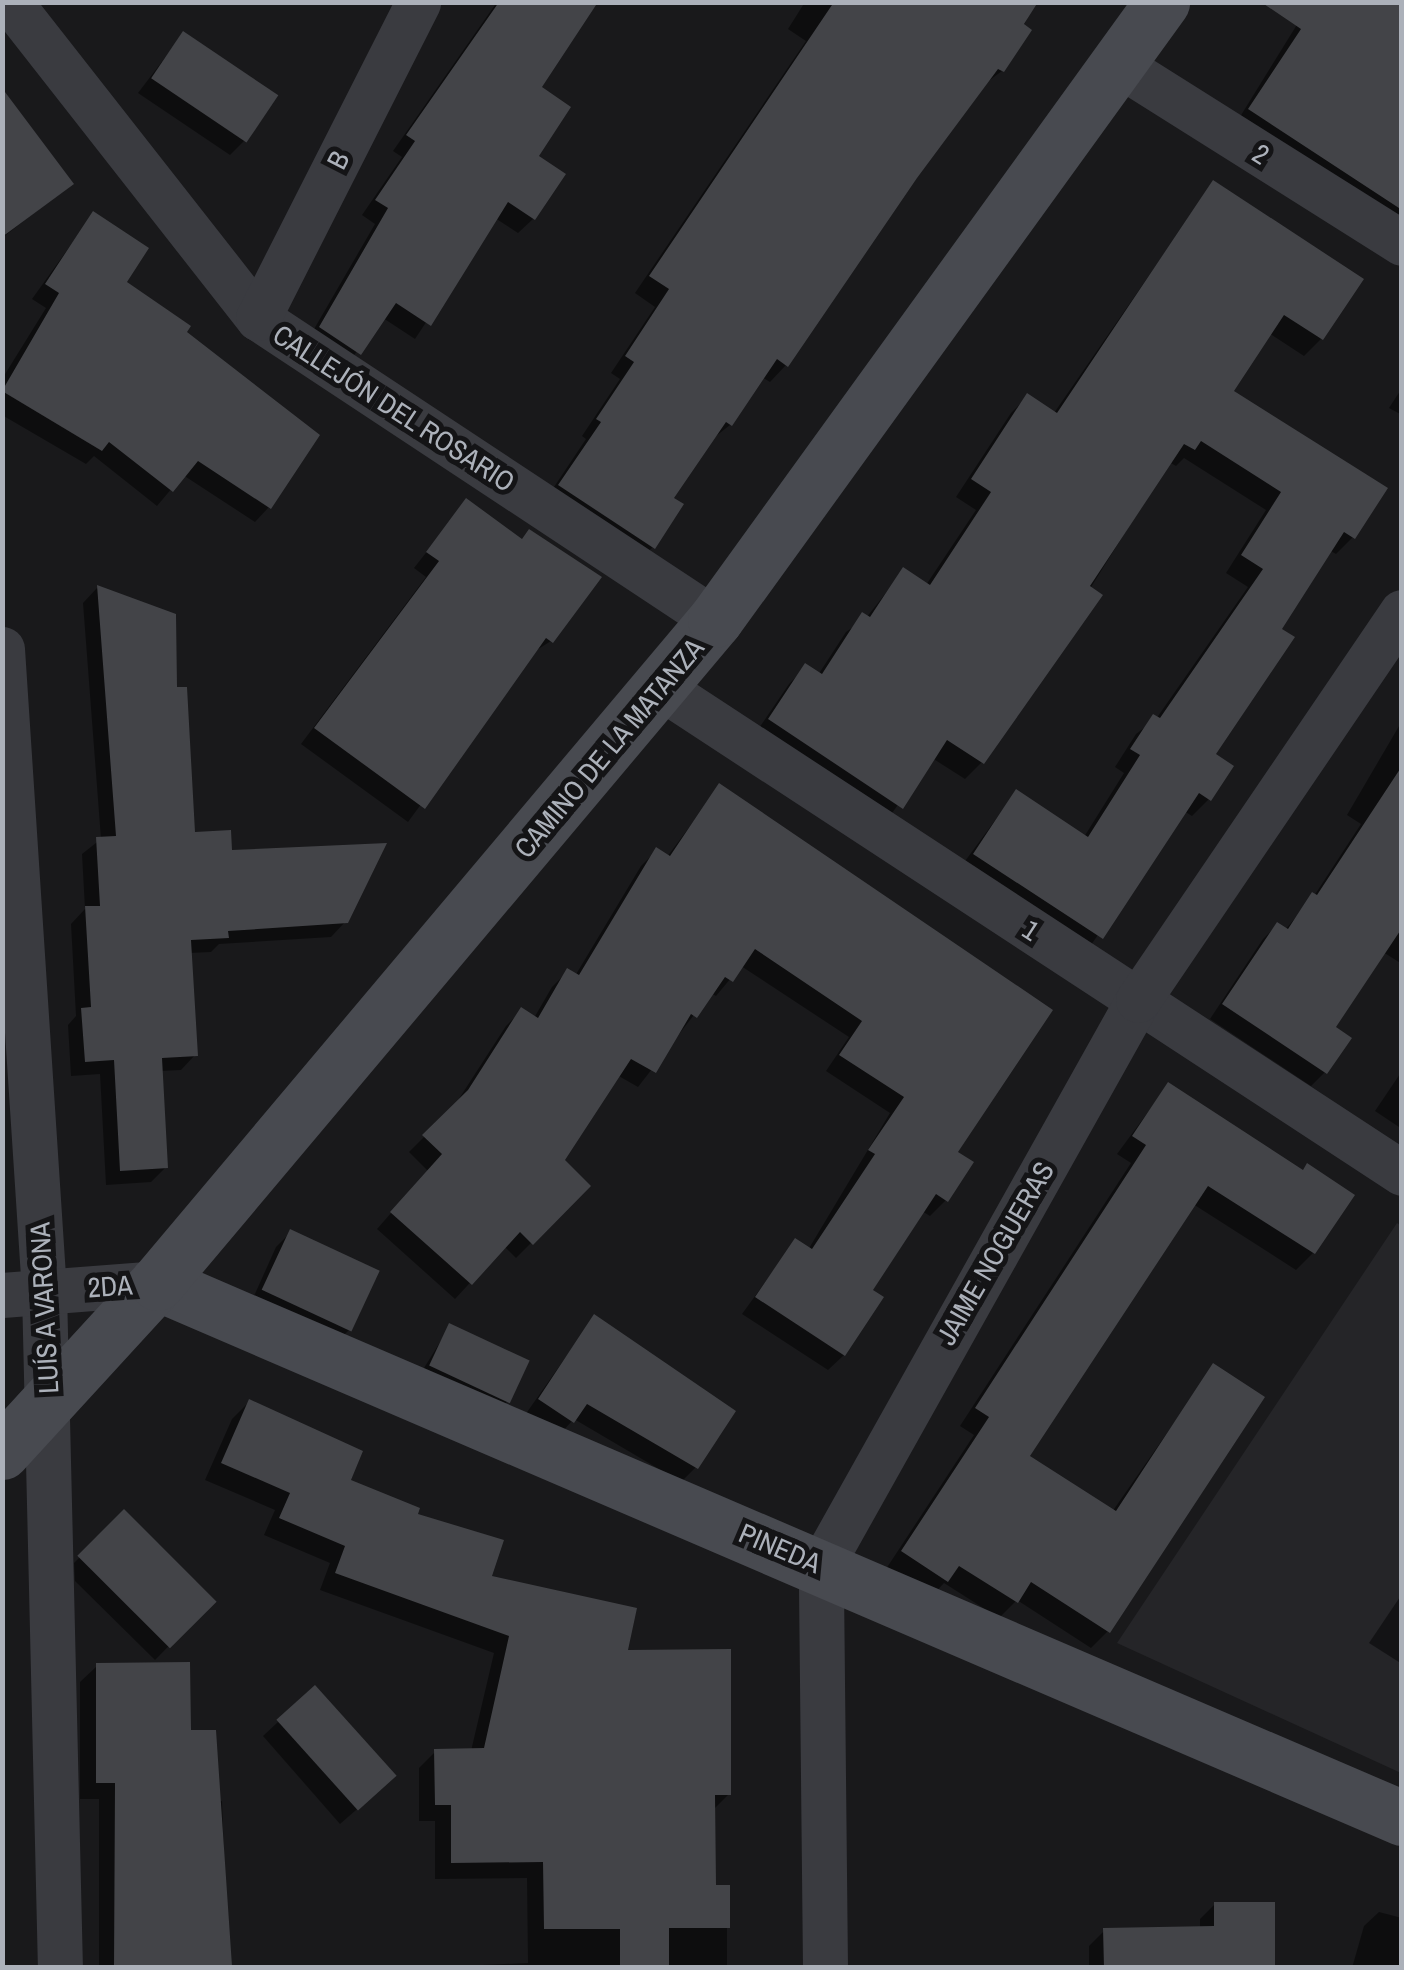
<!DOCTYPE html>
<meta charset="utf-8">
<style>
body{margin:0}
#map{position:relative;width:1404px;height:1970px;overflow:hidden;background:#19191b;font-family:"Archivo Narrow",sans-serif}
div>[style]{position:absolute}
.built>*{inset:0;background:#252528}
.shadow>*{inset:0;background:#0007}
.building>*{inset:0;background:#434448;transform-origin:0 0}
.street>*{height:45px;margin:-22.5px;padding:0 22.5px;transform-origin:22.5px;border-radius:22.5px;background:#3a3b40}
.secondary>*{height:55px;margin:-27.5px;padding:0 27.5px;transform-origin:27.5px;border-radius:27.5px;background:#484a50}
span{translate:-50% -50%;white-space:nowrap;text-align:center;line-height:1.15;-webkit-text-stroke:10px #141416;paint-order:stroke}
.street-label{font-size:28px;color:#acb1ba}
.frame{position:absolute;inset:0;border:5px solid #acb1ba;pointer-events:none}
</style>
<div id="map">
<div class="built">
<div style="clip-path:polygon(1397px 1223px,1402px 1226px,1401px 1773px,1117px 1643px)"></div>
</div>
<div class="shadow">
<div style="clip-path:polygon(497px 2px,594px 2px,538px 88px,533px 219px,518px 233px,495px 218px,415px 339px,383px 318px,344px 368px,306px 343px,375px 224px,362px 215px,402px 157px,393px 151px)"></div>
<div style="clip-path:polygon(805px 2px,1035px 2px,1002px 71px,983px 85px,915px 177px,786px 365px,770px 382px,762px 377px,730px 425px,711px 440px,671px 499px,653px 547px,636px 563px,544px 502px,586px 439px,582px 436px,620px 379px,611px 373px,655px 307px,635px 293px,806px 41px,788px 29px)"></div>
<div style="clip-path:polygon(1311px 2px,1402px 2px,1402px 226px,1235px 125px)"></div>
<div style="clip-path:polygon(183px 34px,245px 140px,230px 155px,138px 93px)"></div>
<div style="clip-path:polygon(2px 93px,71px 184px,2px 238px)"></div>
<div style="clip-path:polygon(1213px 183px,1321px 339px,1304px 356px,1269px 333px,1231px 392px,1353px 537px,1336px 554px,1329px 550px,1279px 629px,1213px 755px,1209px 799px,1192px 816px,1184px 811px,1084px 955px,957px 872px,1016px 792px,1084px 837px,1124px 773px,1115px 767px,1136px 734px,1156px 719px,1248px 587px,1226px 573px,1266px 510px,1184px 458px,1176px 466px,1169px 462px,982px 762px,965px 779px,932px 758px,884px 824px,753px 737px,789px 684px,806px 667px,818px 675px,846px 632px,866px 618px,904px 570px,926px 585px,976px 510px,956px 497px,1011px 413px,1028px 396px,1054px 413px)"></div>
<div style="clip-path:polygon(93px 214px,123px 282px,183px 332px,269px 507px,255px 522px,183px 475px,157px 506px,94px 456px,86px 464px,2px 415px,2px 379px,46px 308px,32px 299px)"></div>
<div style="clip-path:polygon(1402px 388px,1402px 415px,1389px 408px)"></div>
<div style="clip-path:polygon(466px 502px,551px 641px,532px 653px,408px 822px,301px 744px,426px 577px,414px 568px)"></div>
<div style="clip-path:polygon(97px 588px,174px 690px,192px 834px,346px 921px,331px 937px,219px 944px,211px 952px,189px 953px,195px 1055px,181px 1070px,160px 1071px,166px 1167px,151px 1182px,106px 1185px,100px 1074px,71px 1076px,68px 1025px,76px 1016px,71px 924px,85px 909px,82px 854px,101px 839px,83px 603px)"></div>
<div style="clip-path:polygon(1402px 721px,1402px 964px,1383px 952px,1333px 1028px,1325px 1072px,1311px 1086px,1210px 1019px,1263px 939px,1277px 925px,1285px 930px,1314px 896px,1361px 824px,1347px 815px)"></div>
<div style="clip-path:polygon(720px 786px,955px 1152px,946px 1200px,930px 1216px,922px 1211px,869px 1290px,844px 1355px,828px 1370px,742px 1314px,795px 1241px,808px 1250px,890px 1113px,826px 1071px,849px 1037px,741px 966px,716px 996px,711px 993px,638px 1087px,617px 1075px,562px 1161px,588px 1186px,516px 1258px,504px 1246px,455px 1299px,377px 1229px,428px 1171px,409px 1152px,453px 1108px,506px 1026px,522px 1010px,534px 1018px,552px 987px,568px 971px,575px 976px,641px 866px,657px 850px,667px 857px)"></div>
<div style="clip-path:polygon(1402px 1071px,1402px 1129px,1375px 1111px)"></div>
<div style="clip-path:polygon(1168px 1085px,1313px 1253px,1296px 1270px,1193px 1204px,1026px 1456px,1112px 1512px,1213px 1367px,1108px 1631px,1091px 1648px,1017px 1600px,999px 1618px,944px 1583px,930px 1598px,886px 1569px,974px 1435px,960px 1426px,1131px 1163px,1117px 1154px)"></div>
<div style="clip-path:polygon(291px 1232px,350px 1329px,335px 1344px,250px 1305px,276px 1247px)"></div>
<div style="clip-path:polygon(594px 1317px,696px 1467px,681px 1482px,574px 1419px,558px 1436px,525px 1415px)"></div>
<div style="clip-path:polygon(450px 1326px,509px 1400px,494px 1414px,416px 1381px)"></div>
<div style="clip-path:polygon(249px 1402px,347px 1481px,414px 1515px,489px 1578px,624px 1653px,729px 1794px,713px 1810px,714px 1887px,727px 1887px,727px 1968px,415px 1968px,528px 1963px,527px 1878px,435px 1879px,435px 1821px,419px 1821px,419px 1768px,436px 1751px,471px 1751px,494px 1653px,320px 1590px,330px 1563px,264px 1535px,275px 1510px,205px 1480px,232px 1419px)"></div>
<div style="clip-path:polygon(124px 1513px,213px 1601px,155px 1660px,75px 1581px,74px 1563px)"></div>
<div style="clip-path:polygon(1402px 1594px,1402px 1664px,1369px 1643px)"></div>
<div style="clip-path:polygon(97px 1666px,189px 1733px,214px 1802px,222px 1801px,228px 1968px,99px 1968px,99px 1799px,80px 1799px,80px 1682px)"></div>
<div style="clip-path:polygon(278px 1722px,379px 1790px,340px 1824px,263px 1736px)"></div>
<div style="clip-path:polygon(1215px 1904px,1272px 1968px,1089px 1968px,1089px 1946px,1104px 1931px,1200px 1929px,1200px 1919px)"></div>
<div style="clip-path:polygon(1379px 1912px,1402px 1918px,1402px 1968px,1352px 1968px,1364px 1926px)"></div>
</div>
<div class="building">
<div style="clip-path:polygon(499px 2px,598px 2px,542px 87px,571px 107px,539px 156px,566px 174px,535px 220px,508px 202px,431px 326px,396px 303px,361px 355px,319px 327px,388px 208px,375px 200px,415px 141px,406px 135px)"></div>
<div style="clip-path:polygon(834px 2px,1038px 2px,1024px 24px,1032px 30px,1004px 72px,998px 69px,917px 178px,788px 367px,777px 359px,732px 426px,726px 422px,674px 498px,684px 504px,655px 549px,558px 485px,601px 422px,596px 419px,634px 362px,625px 356px,669px 289px,649px 276px)"></div>
<div style="clip-path:polygon(1261px 2px,1402px 2px,1402px 210px,1248px 109px,1301px 29px)"></div>
<div style="left:183px;top:31px;width:115px;height:57px;rotate:34deg"></div>
<div style="clip-path:polygon(2px 88px,74px 184px,2px 237px)"></div>
<div style="clip-path:polygon(1213px 180px,1364px 279px,1323px 340px,1284px 315px,1234px 391px,1388px 488px,1355px 539px,1344px 532px,1282px 629px,1295px 637px,1216px 754px,1234px 766px,1211px 801px,1199px 793px,1103px 939px,973px 854px,1016px 789px,1088px 837px,1140px 755px,1130px 749px,1153px 714px,1160px 718px,1263px 569px,1241px 555px,1281px 492px,1201px 441px,1195px 450px,1184px 444px,1090px 586px,1103px 595px,984px 764px,947px 740px,903px 809px,768px 719px,805px 663px,822px 674px,862px 612px,870px 617px,903px 567px,930px 585px,991px 492px,971px 479px,1027px 393px,1057px 413px)"></div>
<div style="clip-path:polygon(93px 211px,149px 248px,127px 282px,191px 326px,187px 332px,320px 435px,271px 509px,198px 461px,173px 492px,109px 442px,102px 451px,2px 391px,59px 293px,45px 284px)"></div>
<div style="clip-path:polygon(466px 498px,522px 539px,529px 529px,602px 577px,553px 643px,546px 638px,425px 809px,314px 728px,439px 561px,426px 552px)"></div>
<div style="clip-path:polygon(97px 585px,176px 614px,177px 687px,187px 687px,195px 832px,231px 830px,232px 850px,387px 843px,348px 923px,228px 931px,229px 938px,191px 940px,198px 1056px,162px 1058px,168px 1168px,120px 1171px,114px 1060px,85px 1062px,81px 1008px,91px 1007px,85px 906px,100px 906px,96px 837px,116px 836px)"></div>
<div style="clip-path:polygon(1402px 766px,1402px 928px,1336px 1027px,1352px 1038px,1327px 1074px,1222px 1004px,1277px 922px,1288px 929px,1312px 892px,1317px 895px)"></div>
<div style="clip-path:polygon(719px 783px,1053px 1010px,958px 1152px,974px 1162px,948px 1202px,936px 1194px,873px 1290px,884px 1297px,845px 1356px,755px 1297px,795px 1238px,812px 1249px,875px 1154px,868px 1150px,904px 1097px,839px 1055px,862px 1021px,755px 949px,733px 982px,725px 977px,697px 1018px,691px 1014px,656px 1073px,631px 1059px,565px 1160px,591px 1186px,533px 1245px,520px 1232px,472px 1285px,390px 1212px,442px 1154px,422px 1135px,468px 1090px,521px 1007px,538px 1018px,567px 968px,579px 975px,656px 847px,670px 856px)"></div>
<div style="clip-path:polygon(1168px 1082px,1303px 1170px,1307px 1163px,1355px 1195px,1315px 1254px,1208px 1186px,1030px 1456px,1116px 1511px,1213px 1363px,1265px 1397px,1110px 1633px,1031px 1582px,1018px 1603px,959px 1566px,948px 1582px,901px 1551px,989px 1417px,975px 1408px,1146px 1145px,1132px 1136px)"></div>
<div style="left:290px;top:1229px;width:99px;height:67px;rotate:25deg"></div>
<div style="clip-path:polygon(594px 1314px,736px 1411px,698px 1469px,587px 1404px,574px 1423px,538px 1399px)"></div>
<div style="left:449px;top:1323px;width:89px;height:47px;rotate:25deg"></div>
<div style="clip-path:polygon(249px 1399px,363px 1451px,351px 1480px,420px 1508px,418px 1514px,504px 1540px,492px 1576px,637px 1608px,628px 1650px,731px 1649px,731px 1795px,715px 1795px,716px 1885px,730px 1885px,730px 1928px,669px 1928px,669px 1968px,620px 1968px,620px 1929px,544px 1929px,543px 1862px,451px 1863px,451px 1805px,435px 1805px,434px 1749px,484px 1748px,509px 1636px,335px 1573px,345px 1546px,279px 1518px,290px 1493px,221px 1463px)"></div>
<div style="left:124px;top:1509px;width:131px;height:66px;rotate:45deg"></div>
<div style="clip-path:polygon(190px 1662px,191px 1730px,216px 1730px,232px 1966px,114px 1968px,115px 1783px,96px 1783px,96px 1663px)"></div>
<div style="left:315px;top:1685px;width:122px;height:52px;rotate:48deg"></div>
<div style="clip-path:polygon(1214px 1902px,1275px 1902px,1275px 1968px,1104px 1968px,1103px 1928px,1214px 1926px)"></div>
</div>
<div class="street">
<div style="left:10px;top:2px;width:402px;rotate:51.9deg"></div>
<div style="left:258px;top:318px;width:548px;rotate:33.46deg"></div>
<div style="left:1121px;top:66px;width:332px;rotate:32.2deg"></div>
<div style="left:258px;top:318px;width:354px;rotate:-63.1deg"></div>
<div style="left:2px;top:649px;width:643px;rotate:86.26deg"></div>
<div style="left:44px;top:1291px;width:677px;rotate:88.65deg"></div>
<div style="left:660px;top:687px;width:887px;rotate:33.22deg"></div>
<div style="left:2px;top:1295px;width:155px;rotate:-4.4deg"></div>
<div style="left:825px;top:1968px;width:402px;rotate:-90.6deg"></div>
<div style="left:821px;top:1566px;width:649px;rotate:-60.75deg"></div>
<div style="left:1138px;top:1000px;width:469px;rotate:-55.8deg"></div>
</div>
<div class="secondary">
<div style="left:157px;top:1283px;width:1355px;rotate:23.25deg"></div>
<div style="left:2px;top:1452px;width:229px;rotate:-47.5deg"></div>
<div style="left:157px;top:1283px;width:867px;rotate:-49.92deg"></div>
<div style="left:715px;top:620px;width:763px;rotate:-54.12deg"></div>
</div>
<div class="street-label">
<span style="left:1261px;top:154px;rotate:32deg">2</span>
<span style="left:338px;top:160px;rotate:-63deg">B</span>
<span style="left:394px;top:408px;rotate:33deg">CALLEJÓN DEL ROSARIO</span>
<span style="left:609px;top:748px;rotate:-50deg">CAMINO DE LA MATANZA</span>
<span style="left:1031px;top:930px;rotate:33deg">1</span>
<span style="left:995px;top:1253px;rotate:-60deg">JAIME NOGUERAS</span>
<span style="left:110px;top:1286px;rotate:-4deg">2DA</span>
<span style="left:44px;top:1308px;rotate:-93deg">LUÍS A VARONA</span>
<span style="left:780px;top:1548px;rotate:23deg">PINEDA</span>
</div>
<div class="frame"></div>
</div>
